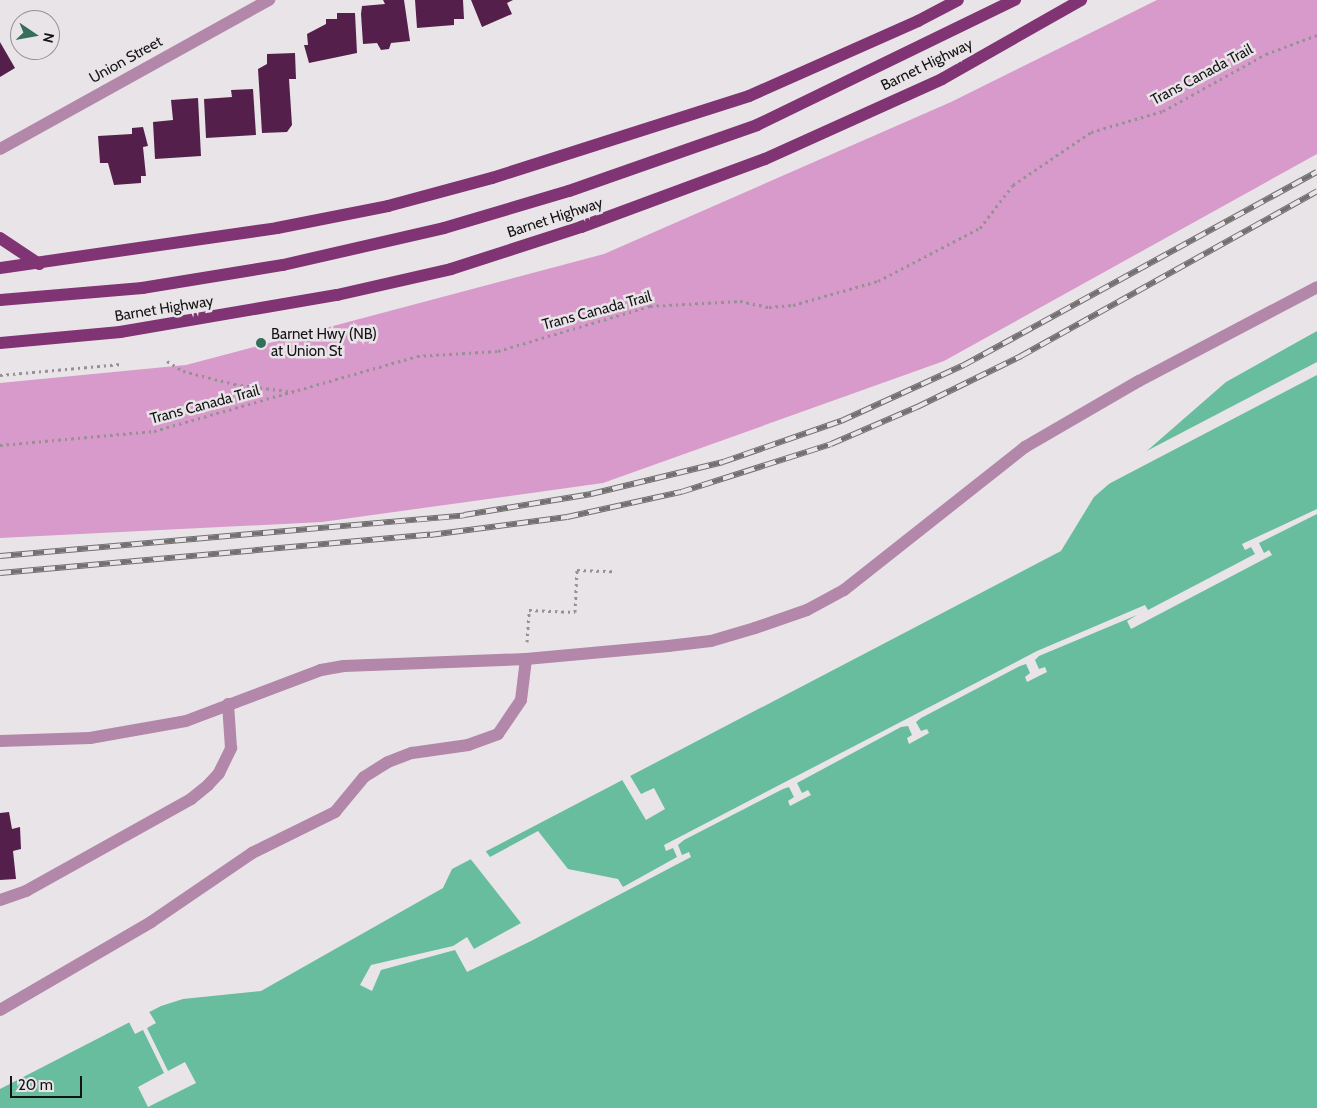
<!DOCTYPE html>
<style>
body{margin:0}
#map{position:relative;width:1317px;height:1108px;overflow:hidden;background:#e9e4e8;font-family:Cabin,sans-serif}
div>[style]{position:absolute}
.forest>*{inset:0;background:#d79aca}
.water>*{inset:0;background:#67bd9d}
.pier>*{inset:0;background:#e9e4e8}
.building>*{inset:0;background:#54204b}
.path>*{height:3px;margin-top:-1.5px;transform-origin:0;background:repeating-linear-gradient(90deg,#959194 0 2.5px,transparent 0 6.5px)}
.service>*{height:12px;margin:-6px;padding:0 6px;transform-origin:6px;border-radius:6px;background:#b387a9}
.minor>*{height:12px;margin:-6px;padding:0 6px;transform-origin:6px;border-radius:6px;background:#b387a9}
.primary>*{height:12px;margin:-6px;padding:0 6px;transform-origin:6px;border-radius:6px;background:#813474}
.rail>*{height:5.5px;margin-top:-2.75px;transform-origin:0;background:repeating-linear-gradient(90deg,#e9e4e8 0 11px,#737072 0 22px);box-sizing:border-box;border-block:1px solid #737072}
.dots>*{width:14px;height:14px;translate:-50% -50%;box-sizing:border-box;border:2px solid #e9e4e8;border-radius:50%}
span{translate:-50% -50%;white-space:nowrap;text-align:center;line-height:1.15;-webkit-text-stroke:5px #e9e4e8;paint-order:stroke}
.street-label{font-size:15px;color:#151415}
.poi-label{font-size:15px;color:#151415}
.left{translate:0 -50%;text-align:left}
.north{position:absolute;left:10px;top:10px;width:50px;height:50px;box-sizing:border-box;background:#e9e4e8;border:1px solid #949194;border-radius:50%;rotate:102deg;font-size:14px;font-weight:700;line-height:20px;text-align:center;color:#151415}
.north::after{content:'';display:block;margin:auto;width:18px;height:22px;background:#346f5a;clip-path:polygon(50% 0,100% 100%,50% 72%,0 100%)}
.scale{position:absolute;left:10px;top:1076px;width:72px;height:22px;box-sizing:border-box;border:2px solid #151415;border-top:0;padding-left:6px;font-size:15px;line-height:18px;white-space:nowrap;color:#151415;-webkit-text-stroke:4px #e9e4e8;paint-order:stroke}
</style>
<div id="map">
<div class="forest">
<div style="clip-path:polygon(1157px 0,1317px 0,1317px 154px,944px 361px,603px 483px,322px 522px,0 538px,0 383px,186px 365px,604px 254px,951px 102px)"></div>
</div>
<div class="water">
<div style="clip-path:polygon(1317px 331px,1317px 1108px,0 1108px,0 1089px,161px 1006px,183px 999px,261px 991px,443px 888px,452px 869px,1061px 551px,1094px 497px,1226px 382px)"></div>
</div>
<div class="pier">
<div style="clip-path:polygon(1317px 362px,1317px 375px,1099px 489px,1139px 455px)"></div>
<div style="clip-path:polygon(1317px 509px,1317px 514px,1259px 543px,1264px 553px,1269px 550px,1272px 555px,1131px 629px,1127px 621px,1137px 615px,1039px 656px,1035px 660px,1039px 669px,1045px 667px,1047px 672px,1027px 682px,1025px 677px,1030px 673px,1026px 664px,1020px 666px,921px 718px,916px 722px,921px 731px,927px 729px,929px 733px,909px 744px,907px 738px,912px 735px,908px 726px,901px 727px,797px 783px,802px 793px,808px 790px,811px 795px,790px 806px,788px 801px,794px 797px,789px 787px,783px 789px,684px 840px,678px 845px,682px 855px,689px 852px,691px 857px,531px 941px,467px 972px,455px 950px,381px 970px,372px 991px,360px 985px,371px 965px,453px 946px,467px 937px,474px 949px,521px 923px,469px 857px,484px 849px,490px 857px,538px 831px,568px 869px,618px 879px,623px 887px,677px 857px,673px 848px,666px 851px,664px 845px,1037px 651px,1145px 605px,1148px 610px,1255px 554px,1251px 547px,1245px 550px,1242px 544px)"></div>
<div style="clip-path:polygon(629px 774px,641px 794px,654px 788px,665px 809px,646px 820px,621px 778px)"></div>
<div style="clip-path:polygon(148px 1010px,156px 1023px,147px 1028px,168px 1071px,185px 1062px,196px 1083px,148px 1107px,138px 1087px,164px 1073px,143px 1030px,135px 1034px,128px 1020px)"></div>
</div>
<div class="building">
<div style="clip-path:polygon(383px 0,404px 0,410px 41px,391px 43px,389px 49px,381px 50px,377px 43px,363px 44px,361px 14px,362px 6px,385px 4px)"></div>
<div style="clip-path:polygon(415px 0,463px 0,464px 19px,454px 19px,454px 25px,417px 28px)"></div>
<div style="clip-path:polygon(471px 0,513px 0,507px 3px,512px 14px,482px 27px)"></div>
<div style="clip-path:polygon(337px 13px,355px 13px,357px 53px,309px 63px,304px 45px,308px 45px,307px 34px,326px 24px,326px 19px,337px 19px)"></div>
<div style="clip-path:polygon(0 42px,15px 68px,0 77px)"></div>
<div style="clip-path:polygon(295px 53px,296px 79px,289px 79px,292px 125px,287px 132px,262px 133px,258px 69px,267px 64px,267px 54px)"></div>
<div style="clip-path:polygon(253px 89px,256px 135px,206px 138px,204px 99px,232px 97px,231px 90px)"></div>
<div style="clip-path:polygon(198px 98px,201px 156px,155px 159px,153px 122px,173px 120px,171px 100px)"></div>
<div style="clip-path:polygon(143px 127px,148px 146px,143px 147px,146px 176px,141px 176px,141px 183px,114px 185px,108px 163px,100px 163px,98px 136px,132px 134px,132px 128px)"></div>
<div style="clip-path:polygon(9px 812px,12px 829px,20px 827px,21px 849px,13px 851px,16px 879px,0 880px,0 813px)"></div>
</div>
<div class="path">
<div style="left:167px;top:361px;width:19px;rotate:32deg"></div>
<div style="left:183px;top:371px;width:53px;rotate:14.3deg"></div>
<div style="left:234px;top:384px;width:61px;rotate:7.6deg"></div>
<div style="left:0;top:375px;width:122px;rotate:-5.2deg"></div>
<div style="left:0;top:445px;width:155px;rotate:-5.2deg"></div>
<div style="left:154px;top:431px;width:273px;rotate:-15.9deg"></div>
<div style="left:417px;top:356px;width:81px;rotate:-3.5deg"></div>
<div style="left:498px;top:351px;width:159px;rotate:-16.5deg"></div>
<div style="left:650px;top:306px;width:90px;rotate:-3.2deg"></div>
<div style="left:740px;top:301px;width:30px;rotate:12deg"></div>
<div style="left:769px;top:307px;width:24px;rotate:-5deg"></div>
<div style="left:793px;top:305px;width:88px;rotate:-15.8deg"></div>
<div style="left:878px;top:281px;width:115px;rotate:-27.5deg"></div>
<div style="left:980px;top:228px;width:54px;rotate:-52.5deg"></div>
<div style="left:1013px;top:185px;width:94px;rotate:-34.2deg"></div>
<div style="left:1091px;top:132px;width:75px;rotate:-16.3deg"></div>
<div style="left:1163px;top:111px;width:118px;rotate:-29deg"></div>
<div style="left:1266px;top:54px;width:54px;rotate:-20.4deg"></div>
<div style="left:527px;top:642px;width:32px;rotate:-86deg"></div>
<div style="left:529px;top:610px;width:46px;rotate:2.5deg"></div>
<div style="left:575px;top:612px;width:42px;rotate:-87.3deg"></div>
<div style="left:577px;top:570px;width:36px;rotate:2deg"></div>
</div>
<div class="service">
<div style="left:0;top:741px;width:90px;rotate:-1.9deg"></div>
<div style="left:90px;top:738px;width:97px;rotate:-10deg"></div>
<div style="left:186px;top:721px;width:144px;rotate:-20.7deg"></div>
<div style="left:321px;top:670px;width:23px;rotate:-10deg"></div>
<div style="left:344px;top:666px;width:182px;rotate:-2.2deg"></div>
<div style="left:526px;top:659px;width:143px;rotate:-5.2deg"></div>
<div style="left:668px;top:646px;width:43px;rotate:-6.6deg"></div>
<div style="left:711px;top:641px;width:46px;rotate:-16.5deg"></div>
<div style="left:755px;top:628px;width:55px;rotate:-19.1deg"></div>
<div style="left:807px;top:610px;width:42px;rotate:-28.4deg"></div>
<div style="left:844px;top:590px;width:231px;rotate:-38.3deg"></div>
<div style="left:1025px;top:447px;width:132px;rotate:-30.1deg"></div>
<div style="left:1139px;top:381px;width:201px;rotate:-27.8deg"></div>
<div style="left:0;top:900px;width:28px;rotate:-19deg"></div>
<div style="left:26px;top:891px;width:189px;rotate:-29.1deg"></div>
<div style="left:191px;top:799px;width:22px;rotate:-39deg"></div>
<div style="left:208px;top:785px;width:16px;rotate:-47deg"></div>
<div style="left:219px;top:773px;width:28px;rotate:-64deg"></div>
<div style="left:231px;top:748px;width:44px;rotate:-93.9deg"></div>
<div style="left:0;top:1010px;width:175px;rotate:-30.2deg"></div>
<div style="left:151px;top:922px;width:122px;rotate:-34.3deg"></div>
<div style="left:252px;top:853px;width:93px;rotate:-26.3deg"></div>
<div style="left:335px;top:812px;width:45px;rotate:-50.4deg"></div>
<div style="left:364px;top:777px;width:28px;rotate:-32deg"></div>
<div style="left:388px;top:762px;width:26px;rotate:-21deg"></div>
<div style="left:412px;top:753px;width:57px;rotate:-8.1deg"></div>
<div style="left:468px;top:745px;width:32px;rotate:-20deg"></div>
<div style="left:498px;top:734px;width:41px;rotate:-55.9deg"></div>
<div style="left:521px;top:700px;width:41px;rotate:-83deg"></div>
</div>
<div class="minor">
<div style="left:0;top:149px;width:308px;rotate:-29deg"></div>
</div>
<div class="primary">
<div style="left:0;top:238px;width:47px;rotate:33.7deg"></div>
<div style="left:0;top:268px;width:280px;rotate:-8.2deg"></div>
<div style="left:277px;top:228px;width:113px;rotate:-11.2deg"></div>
<div style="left:388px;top:206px;width:108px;rotate:-15.1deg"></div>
<div style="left:492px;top:178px;width:270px;rotate:-17.7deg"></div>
<div style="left:749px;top:96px;width:185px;rotate:-23.9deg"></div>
<div style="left:918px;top:21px;width:45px;rotate:-27.7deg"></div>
<div style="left:0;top:300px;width:143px;rotate:-4.8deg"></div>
<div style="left:142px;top:288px;width:143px;rotate:-9.3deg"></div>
<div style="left:283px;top:265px;width:165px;rotate:-12.9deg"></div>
<div style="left:444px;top:228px;width:130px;rotate:-16.5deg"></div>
<div style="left:569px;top:191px;width:199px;rotate:-19.3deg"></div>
<div style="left:757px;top:125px;width:287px;rotate:-25.9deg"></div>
<div style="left:0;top:343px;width:121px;rotate:-5.2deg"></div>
<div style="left:120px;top:332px;width:220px;rotate:-9.7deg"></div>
<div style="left:337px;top:295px;width:117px;rotate:-12.8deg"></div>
<div style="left:451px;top:269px;width:137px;rotate:-17.9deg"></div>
<div style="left:581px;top:227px;width:196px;rotate:-20.3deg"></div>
<div style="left:765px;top:159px;width:194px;rotate:-24.3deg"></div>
<div style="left:942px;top:79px;width:160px;rotate:-29.6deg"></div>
</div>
<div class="rail">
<div style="left:0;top:556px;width:466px;rotate:-5deg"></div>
<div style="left:464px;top:515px;width:129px;rotate:-9.4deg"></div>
<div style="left:591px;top:494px;width:136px;rotate:-13.6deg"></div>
<div style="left:723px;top:462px;width:125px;rotate:-19.2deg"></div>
<div style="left:841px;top:421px;width:135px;rotate:-24.5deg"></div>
<div style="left:964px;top:365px;width:402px;rotate:-28.7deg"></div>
<div style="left:0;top:573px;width:432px;rotate:-5.1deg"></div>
<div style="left:430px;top:535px;width:138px;rotate:-7.5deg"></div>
<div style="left:567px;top:517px;width:117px;rotate:-12.4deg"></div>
<div style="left:681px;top:492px;width:157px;rotate:-17.7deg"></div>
<div style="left:831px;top:444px;width:94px;rotate:-23.3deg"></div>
<div style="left:917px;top:407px;width:116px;rotate:-26.1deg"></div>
<div style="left:1021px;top:356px;width:339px;rotate:-29.1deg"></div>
</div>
<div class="dots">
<div style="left:261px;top:343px;background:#346f5a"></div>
</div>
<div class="street-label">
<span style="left:126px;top:60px;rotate:-29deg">Union Street</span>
<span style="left:927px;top:65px;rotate:-26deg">Barnet Highway</span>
<span style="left:1202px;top:75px;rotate:-28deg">Trans Canada Trail</span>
<span style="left:555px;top:218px;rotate:-18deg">Barnet Highway</span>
<span style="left:164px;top:309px;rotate:-9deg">Barnet Highway</span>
<span style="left:597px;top:311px;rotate:-15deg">Trans Canada Trail</span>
<span style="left:205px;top:405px;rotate:-15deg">Trans Canada Trail</span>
</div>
<div class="poi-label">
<span class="left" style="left:271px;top:343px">Barnet Hwy (NB)<br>at Union St</span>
</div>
<div class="north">N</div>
<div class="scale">20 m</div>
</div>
